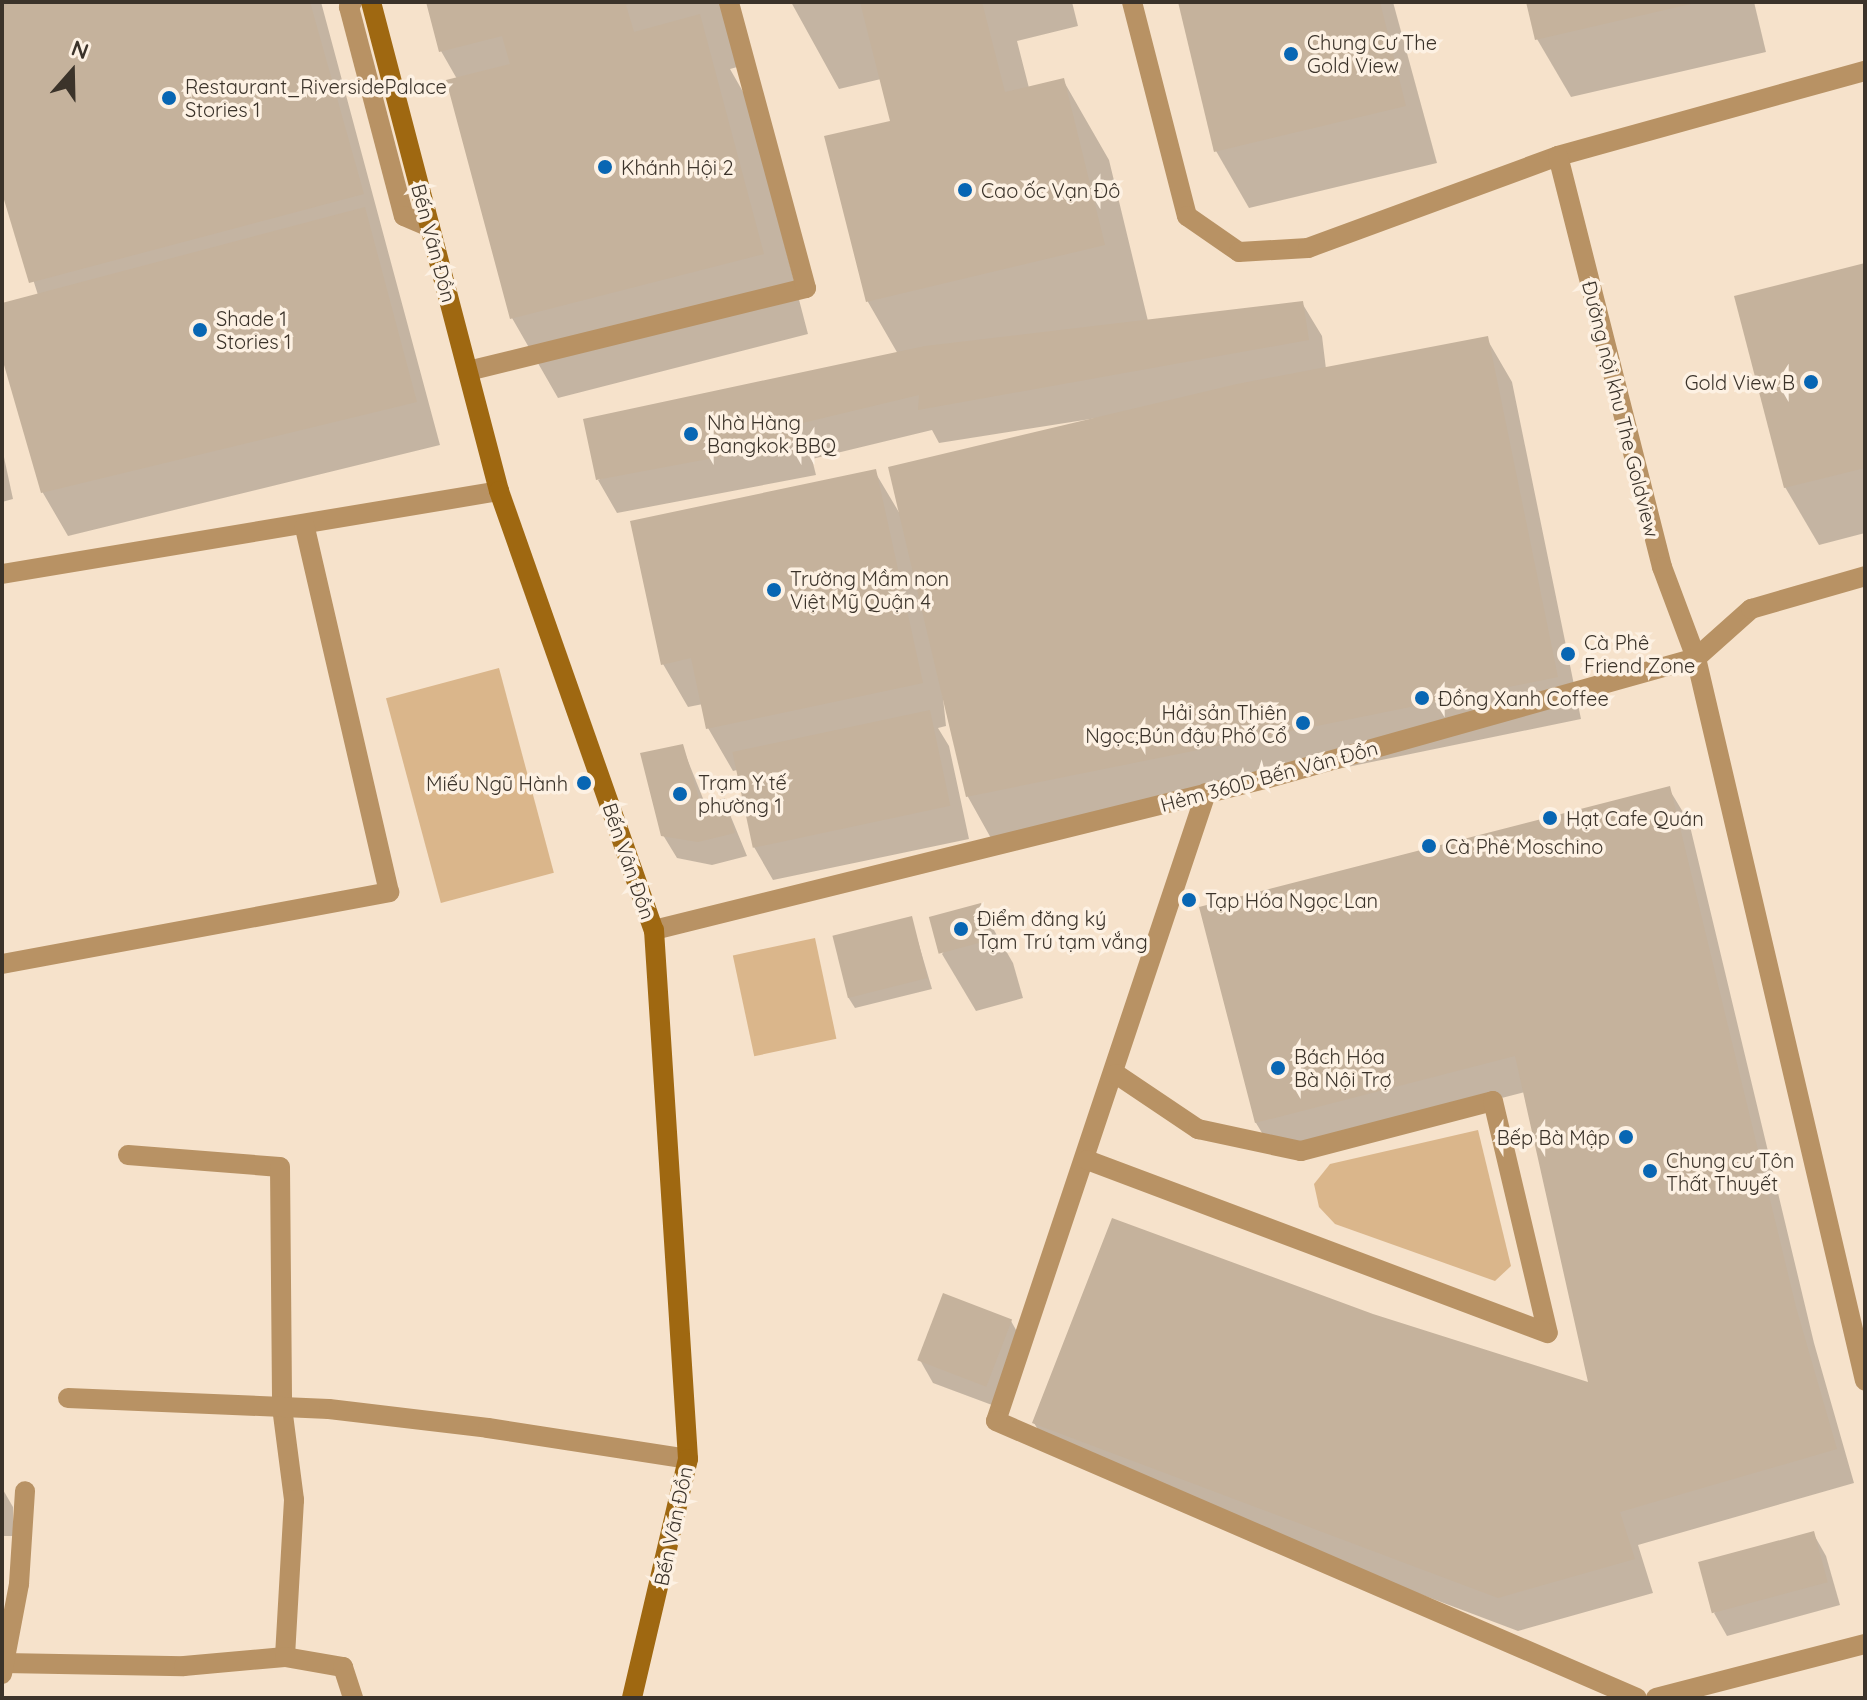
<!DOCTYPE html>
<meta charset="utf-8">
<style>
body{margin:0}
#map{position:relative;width:1867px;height:1700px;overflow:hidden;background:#f6e2cb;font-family:Quicksand,sans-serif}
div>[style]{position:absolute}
.green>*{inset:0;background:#dab68b;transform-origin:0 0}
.shadow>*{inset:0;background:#0003}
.building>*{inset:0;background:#c5b29c;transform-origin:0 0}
.service>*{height:20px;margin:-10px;padding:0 10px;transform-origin:10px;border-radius:10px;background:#b89264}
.minor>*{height:20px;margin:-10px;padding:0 10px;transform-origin:10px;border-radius:10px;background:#b89264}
.secondary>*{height:20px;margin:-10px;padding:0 10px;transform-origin:10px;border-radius:10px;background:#9f6811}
.dots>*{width:22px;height:22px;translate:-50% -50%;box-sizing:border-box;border:4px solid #fdf1e3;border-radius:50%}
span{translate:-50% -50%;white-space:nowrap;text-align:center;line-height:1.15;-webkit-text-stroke:7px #fdf1e3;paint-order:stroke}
.poi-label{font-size:20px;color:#3b332a}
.left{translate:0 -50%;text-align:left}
.right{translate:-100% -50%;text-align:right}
.street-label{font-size:20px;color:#3b332a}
.frame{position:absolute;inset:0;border:4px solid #3b332a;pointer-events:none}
.north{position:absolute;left:32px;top:32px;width:80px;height:80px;-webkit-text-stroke:6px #fdf1e3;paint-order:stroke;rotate:20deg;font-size:22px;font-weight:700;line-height:32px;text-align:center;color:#3b332a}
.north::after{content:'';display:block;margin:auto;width:28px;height:36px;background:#3b332a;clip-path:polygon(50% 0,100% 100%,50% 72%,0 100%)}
</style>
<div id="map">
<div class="green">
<div style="left:499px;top:668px;width:212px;height:117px;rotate:75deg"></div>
<div style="left:815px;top:938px;width:103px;height:84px;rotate:78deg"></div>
<div style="clip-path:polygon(1478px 1130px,1511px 1266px,1495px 1281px,1335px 1224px,1319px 1207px,1314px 1184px,1330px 1164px)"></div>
</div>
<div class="shadow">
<div style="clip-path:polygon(2px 2px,321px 2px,440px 445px,68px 536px,43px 493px,2px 351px,2px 305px,38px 295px,2px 181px)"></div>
<div style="clip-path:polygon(428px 2px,724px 2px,741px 66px,730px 69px,746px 97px,808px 334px,558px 398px,512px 318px,457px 79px,441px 51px)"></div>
<div style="clip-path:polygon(791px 2px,1072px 2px,1078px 26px,1017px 41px,1029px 88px,1063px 80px,1109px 160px,1148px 321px,1302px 303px,1322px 336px,1326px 369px,1487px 339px,1512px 382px,1581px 719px,992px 840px,968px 797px,942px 688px,946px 726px,938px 728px,949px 746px,969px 839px,773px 880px,754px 847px,737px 770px,733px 771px,708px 728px,703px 704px,688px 707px,663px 664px,875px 472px,900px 514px,1116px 415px,939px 443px,932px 430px,812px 459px,816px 475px,617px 513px,598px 480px,898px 354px,868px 302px,827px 138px,892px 122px,881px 79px,839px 89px)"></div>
<div style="clip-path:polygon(1180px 2px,1393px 2px,1437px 163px,1249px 208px,1216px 151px)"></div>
<div style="clip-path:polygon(1528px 2px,1754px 2px,1766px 52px,1571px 97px,1537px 39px)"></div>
<div style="clip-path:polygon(1865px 265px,1865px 533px,1819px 545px,1785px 487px)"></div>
<div style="clip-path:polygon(2px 448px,13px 499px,2px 502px)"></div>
<div style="clip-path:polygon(682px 746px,706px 806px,724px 800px,747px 856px,712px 865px,677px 858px,663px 835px)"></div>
<div style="clip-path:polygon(1669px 789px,1689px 822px,1814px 1343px,1854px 1483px,1638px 1545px,1653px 1593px,1518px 1631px,1054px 1456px,1034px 1423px,1372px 1316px,1590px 1385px,1525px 1092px,1276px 1156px,1256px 1123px,1201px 909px)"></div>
<div style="clip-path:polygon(980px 906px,1013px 963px,1023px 998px,976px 1011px,942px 954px)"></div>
<div style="clip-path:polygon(911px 918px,932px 989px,855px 1008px,848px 997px)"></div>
<div style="clip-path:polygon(1011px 1321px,1024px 1344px,1000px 1408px,933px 1383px,920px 1360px)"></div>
<div style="clip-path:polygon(2px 1488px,13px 1507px,13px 1536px,2px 1536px)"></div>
<div style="clip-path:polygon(1813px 1533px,1826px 1556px,1840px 1605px,1727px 1636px,1714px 1613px)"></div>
</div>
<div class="building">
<div style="clip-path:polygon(2px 2px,310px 2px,364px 194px,29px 283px,2px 193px)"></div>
<div style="clip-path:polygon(426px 2px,633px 2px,626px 5px,634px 32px,700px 14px,764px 254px,510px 319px,446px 80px,510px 64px,502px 36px,439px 52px)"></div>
<div style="clip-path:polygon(860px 2px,982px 2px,1005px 92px,1064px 78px,1105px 245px,866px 302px,824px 136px,890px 121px)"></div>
<div style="clip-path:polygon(1178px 2px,1380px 2px,1406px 106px,1214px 152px)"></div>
<div style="clip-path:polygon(1526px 2px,1695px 2px,1695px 3px,1535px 40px)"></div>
<div style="clip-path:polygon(365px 207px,417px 402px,41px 493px,2px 358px,2px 303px)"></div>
<div style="clip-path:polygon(1865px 263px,1865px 468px,1784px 488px,1734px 296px)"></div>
<div style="clip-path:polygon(1303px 301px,1309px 340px,918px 410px,919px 395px,794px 425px,798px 442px,596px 480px,583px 419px,925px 346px)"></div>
<div style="clip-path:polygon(1488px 336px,1558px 677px,966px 797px,888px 467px,1237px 384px)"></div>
<div style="clip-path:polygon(876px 469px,923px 683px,706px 729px,691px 658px,661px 665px,630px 521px)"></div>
<div style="left:930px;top:710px;width:98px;height:202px;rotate:78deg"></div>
<div style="clip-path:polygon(683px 744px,701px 805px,725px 798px,735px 833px,698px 842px,661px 836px,640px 753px)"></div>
<div style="clip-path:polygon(1670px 786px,1796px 1307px,1837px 1449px,1620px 1512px,1635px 1559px,1498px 1598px,1032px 1423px,1112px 1218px,1373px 1314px,1588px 1382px,1515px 1056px,1255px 1123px,1199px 907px)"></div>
<div style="left:981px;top:903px;width:38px;height:54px;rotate:75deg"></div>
<div style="left:912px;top:916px;width:64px;height:82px;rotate:76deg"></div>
<div style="left:943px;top:1293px;width:74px;height:72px;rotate:21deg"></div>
<div style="left:1814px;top:1531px;width:53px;height:120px;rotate:75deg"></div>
</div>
<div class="service">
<div style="left:352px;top:2px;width:6px;rotate:121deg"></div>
<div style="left:349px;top:7px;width:216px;rotate:75.3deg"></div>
<div style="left:404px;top:216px;width:28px;rotate:23deg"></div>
<div style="left:1132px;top:2px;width:221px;rotate:75.6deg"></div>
<div style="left:1187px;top:216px;width:63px;rotate:34.7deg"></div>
<div style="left:1239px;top:252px;width:69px;rotate:-3.3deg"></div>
<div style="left:1308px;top:248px;width:266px;rotate:-20.2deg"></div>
<div style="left:1558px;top:156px;width:319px;rotate:-15.5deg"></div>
<div style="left:1558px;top:156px;width:424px;rotate:75.8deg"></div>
<div style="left:1662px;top:567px;width:97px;rotate:69.5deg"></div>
<div style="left:1696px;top:658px;width:742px;rotate:76.84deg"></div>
<div style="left:468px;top:371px;width:348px;rotate:-13.8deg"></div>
<div style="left:806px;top:288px;width:296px;rotate:-105.1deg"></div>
<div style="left:2px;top:574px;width:504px;rotate:-9.48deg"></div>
<div style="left:1206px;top:793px;width:662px;rotate:108.49deg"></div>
<div style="left:996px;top:1421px;width:698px;rotate:23.37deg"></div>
<div style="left:2px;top:964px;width:394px;rotate:-10.5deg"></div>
<div style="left:389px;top:892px;width:375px;rotate:-103deg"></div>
<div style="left:1116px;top:1074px;width:99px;rotate:33.9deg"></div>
<div style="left:1198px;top:1129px;width:105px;rotate:12.1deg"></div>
<div style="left:1301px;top:1151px;width:198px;rotate:-14.6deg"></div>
<div style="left:1493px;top:1101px;width:238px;rotate:76.7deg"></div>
<div style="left:128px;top:1155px;width:152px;rotate:4.5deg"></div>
<div style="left:280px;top:1167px;width:240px;rotate:89.5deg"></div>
<div style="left:282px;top:1407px;width:94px;rotate:82.6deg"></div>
<div style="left:294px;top:1500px;width:157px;rotate:93.3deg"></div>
<div style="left:1087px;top:1160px;width:492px;rotate:20.6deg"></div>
<div style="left:68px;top:1398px;width:261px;rotate:2.4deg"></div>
<div style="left:329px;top:1409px;width:160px;rotate:6.8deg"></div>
<div style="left:4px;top:1663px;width:180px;rotate:1deg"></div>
<div style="left:184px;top:1666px;width:101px;rotate:-5.1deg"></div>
<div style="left:285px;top:1657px;width:59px;rotate:9.8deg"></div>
<div style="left:343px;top:1667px;width:33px;rotate:72deg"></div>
<div style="left:2px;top:1674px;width:92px;rotate:-79.3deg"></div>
<div style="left:19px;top:1584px;width:93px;rotate:-86.3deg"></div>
<div style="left:1656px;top:1698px;width:216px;rotate:-14.5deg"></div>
</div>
<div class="minor">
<div style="left:654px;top:930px;width:629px;rotate:-13.88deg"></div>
<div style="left:1265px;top:779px;width:448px;rotate:-15.7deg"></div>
<div style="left:1696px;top:658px;width:74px;rotate:-41.7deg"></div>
<div style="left:1751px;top:609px;width:119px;rotate:-16.1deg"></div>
<div style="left:488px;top:1428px;width:202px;rotate:8.8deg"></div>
</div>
<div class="secondary">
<div style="left:371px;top:2px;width:505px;rotate:75.33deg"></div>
<div style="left:499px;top:491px;width:466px;rotate:70.6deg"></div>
<div style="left:654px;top:930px;width:530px;rotate:86.32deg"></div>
<div style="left:688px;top:1459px;width:245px;rotate:103.2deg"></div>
</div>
<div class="dots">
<div style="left:1291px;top:54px;background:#0866b3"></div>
<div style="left:169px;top:98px;background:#0866b3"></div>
<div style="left:605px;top:167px;background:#0866b3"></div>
<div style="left:965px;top:190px;background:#0866b3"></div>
<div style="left:200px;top:330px;background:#0866b3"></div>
<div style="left:1811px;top:382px;background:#0866b3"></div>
<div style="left:691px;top:434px;background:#0866b3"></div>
<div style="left:774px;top:590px;background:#0866b3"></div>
<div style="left:1568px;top:654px;background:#0866b3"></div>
<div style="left:1422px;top:698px;background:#0866b3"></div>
<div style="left:1303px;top:723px;background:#0866b3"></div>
<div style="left:584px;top:783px;background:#0866b3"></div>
<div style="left:680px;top:794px;background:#0866b3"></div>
<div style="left:1550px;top:818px;background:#0866b3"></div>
<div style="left:1429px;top:846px;background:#0866b3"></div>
<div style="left:1189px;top:900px;background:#0866b3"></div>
<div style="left:961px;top:929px;background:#0866b3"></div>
<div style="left:1278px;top:1068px;background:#0866b3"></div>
<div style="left:1626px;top:1137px;background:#0866b3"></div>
<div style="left:1650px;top:1171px;background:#0866b3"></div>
</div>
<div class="poi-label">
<span class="left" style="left:1307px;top:54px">Chung Cư The<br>Gold View</span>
<span class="left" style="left:185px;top:98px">Restaurant_RiversidePalace<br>Stories 1</span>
<span class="left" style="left:621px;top:167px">Khánh Hội 2</span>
<span class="left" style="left:981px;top:190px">Cao ốc Vạn Đô</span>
<span class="left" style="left:216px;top:330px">Shade 1<br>Stories 1</span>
<span class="right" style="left:1795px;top:382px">Gold View B</span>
<span class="left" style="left:707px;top:434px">Nhà Hàng<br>Bangkok BBQ</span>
<span class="left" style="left:790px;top:590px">Trường Mầm non<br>Việt Mỹ Quận 4</span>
<span class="left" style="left:1584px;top:654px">Cà Phê<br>Friend Zone</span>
<span class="left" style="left:1438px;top:698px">Đồng Xanh Coffee</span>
<span class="right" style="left:1287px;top:724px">Hải sản Thiên<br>Ngọc;Bún đậu Phố Cổ</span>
<span class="left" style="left:698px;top:794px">Trạm Y tế<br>phường 1</span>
<span class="right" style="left:568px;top:783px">Miếu Ngũ Hành</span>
<span class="left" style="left:1566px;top:818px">Hạt Cafe Quán</span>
<span class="left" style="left:1445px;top:846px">Cà Phê Moschino</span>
<span class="left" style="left:1205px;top:900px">Tạp Hóa Ngọc Lan</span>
<span class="left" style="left:977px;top:930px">Điểm đăng ký<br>Tạm Trú tạm vắng</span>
<span class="left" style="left:1294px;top:1068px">Bách Hóa<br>Bà Nội Trợ</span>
<span class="right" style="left:1610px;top:1137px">Bếp Bà Mập</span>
<span class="left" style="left:1666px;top:1172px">Chung cư Tôn<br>Thất Thuyết</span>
</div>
<div class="street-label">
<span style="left:434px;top:243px;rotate:75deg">Bến Vân Đồn</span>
<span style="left:1621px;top:409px;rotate:76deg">Đường nội khu The Goldview</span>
<span style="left:1269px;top:776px;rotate:-15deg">Hẻm 360D Bến Vân Đồn</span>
<span style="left:629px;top:861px;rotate:71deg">Bến Vân Đồn</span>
<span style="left:673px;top:1526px;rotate:-78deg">Bến Vân Đồn</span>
</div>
<div class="frame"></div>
<div class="north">N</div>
</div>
